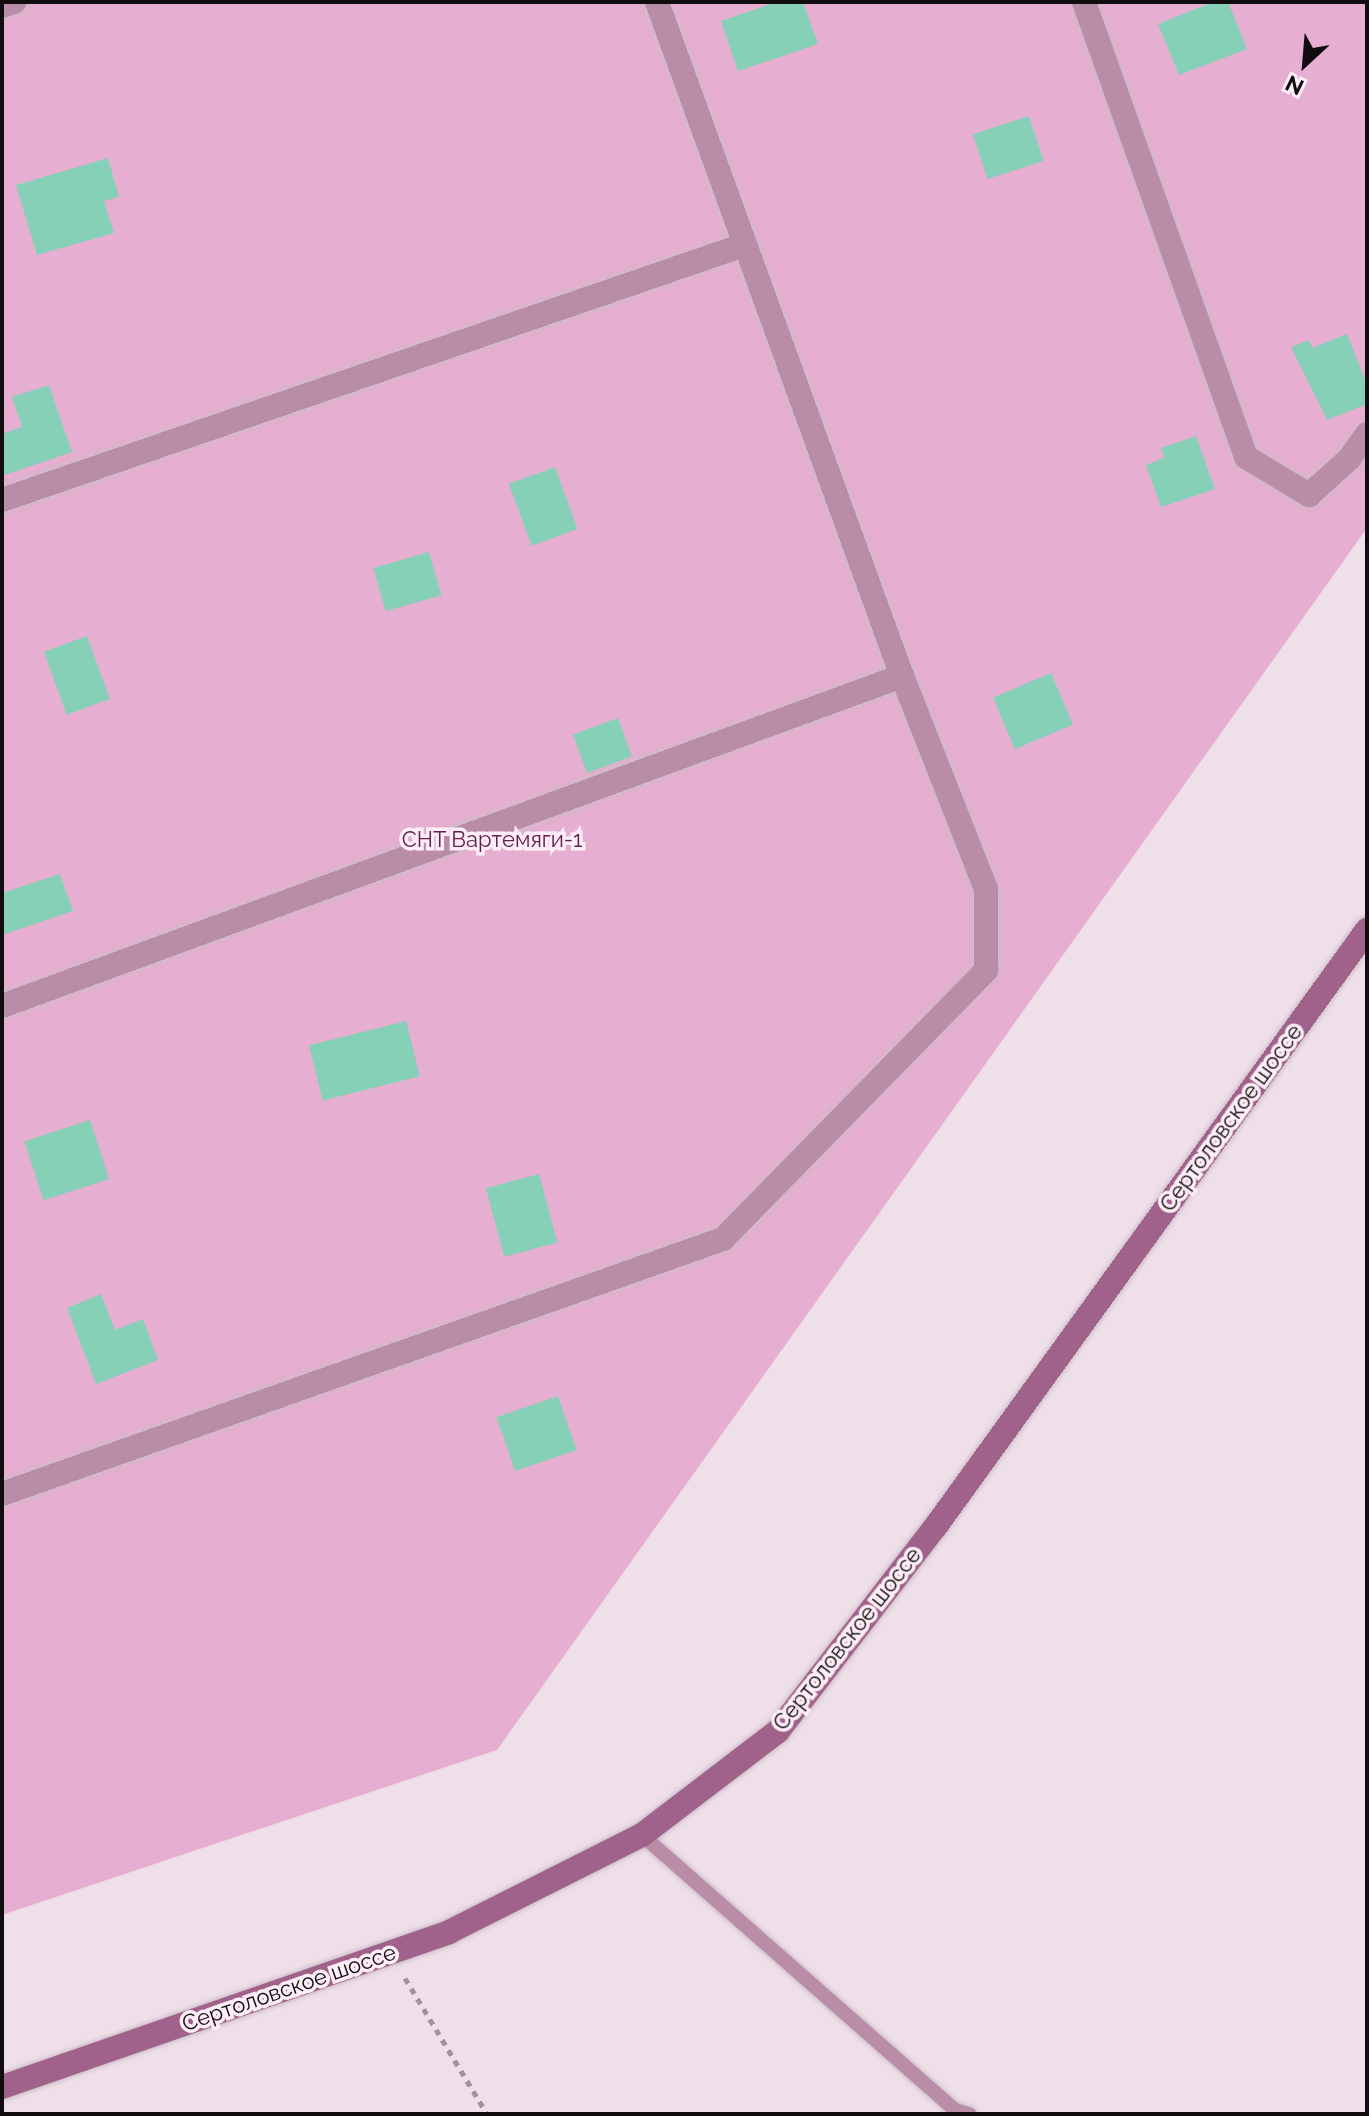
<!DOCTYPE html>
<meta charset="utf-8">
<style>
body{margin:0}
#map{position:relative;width:1369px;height:2116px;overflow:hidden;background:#efdfe9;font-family:Raleway,sans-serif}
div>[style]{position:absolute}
.green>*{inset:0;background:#e6aed0}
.building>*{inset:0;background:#87d0b8;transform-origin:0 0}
.path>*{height:5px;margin-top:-2.5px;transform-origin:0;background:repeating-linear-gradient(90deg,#a0949b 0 6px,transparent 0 12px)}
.roads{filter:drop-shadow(0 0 2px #cbbdc6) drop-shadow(0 0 2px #cbbdc6)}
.lane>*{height:14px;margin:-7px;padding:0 7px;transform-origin:7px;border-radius:7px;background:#b98da8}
.street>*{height:24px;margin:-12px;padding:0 12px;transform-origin:12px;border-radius:12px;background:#b98da8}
.secondary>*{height:24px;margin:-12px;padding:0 12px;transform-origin:12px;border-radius:12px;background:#a0628a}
span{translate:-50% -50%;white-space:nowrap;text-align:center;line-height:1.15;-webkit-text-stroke:7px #fdedf6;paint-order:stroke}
.park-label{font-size:22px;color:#62204e}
.street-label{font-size:22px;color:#110c0f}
.frame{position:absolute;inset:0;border:4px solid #110c0f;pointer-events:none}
.north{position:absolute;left:1265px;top:24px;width:80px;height:80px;-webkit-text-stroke:6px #fdedf6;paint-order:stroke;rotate:206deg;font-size:22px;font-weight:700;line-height:32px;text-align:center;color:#110c0f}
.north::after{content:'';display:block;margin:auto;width:28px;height:36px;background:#110c0f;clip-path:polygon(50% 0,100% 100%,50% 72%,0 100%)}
</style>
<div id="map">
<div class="green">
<div style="clip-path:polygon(2px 2px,1367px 2px,1367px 528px,497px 1750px,2px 1915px)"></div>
</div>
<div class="building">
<div style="clip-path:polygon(776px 2px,803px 2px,818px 44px,738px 71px,721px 21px)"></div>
<div style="clip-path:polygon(1213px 2px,1228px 2px,1247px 49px,1179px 75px,1158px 24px)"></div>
<div style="left:1029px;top:116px;width:47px;height:59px;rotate:72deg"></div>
<div style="clip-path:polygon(108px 158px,119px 197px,104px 201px,114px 233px,37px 255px,16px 185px)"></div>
<div style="clip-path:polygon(1347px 334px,1367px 385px,1367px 404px,1327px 420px,1291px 347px,1309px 340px,1312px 348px)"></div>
<div style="clip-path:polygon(49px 385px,72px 452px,2px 476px,2px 434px,22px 427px,12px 397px)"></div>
<div style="clip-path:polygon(1196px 436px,1215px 489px,1161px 507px,1146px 465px,1164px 458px,1161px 448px)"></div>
<div style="left:555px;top:467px;width:66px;height:49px;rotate:70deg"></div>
<div style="left:429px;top:552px;width:45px;height:58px;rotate:74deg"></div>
<div style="left:87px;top:636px;width:67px;height:46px;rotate:70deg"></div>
<div style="left:1051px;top:673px;width:56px;height:63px;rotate:67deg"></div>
<div style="left:618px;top:718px;width:41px;height:48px;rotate:70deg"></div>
<div style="clip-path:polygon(60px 874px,73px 911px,2px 935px,2px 893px)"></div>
<div style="left:406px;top:1021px;width:57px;height:100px;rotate:76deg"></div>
<div style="left:90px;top:1120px;width:62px;height:69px;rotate:72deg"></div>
<div style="left:539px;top:1174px;width:71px;height:55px;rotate:75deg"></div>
<div style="clip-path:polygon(101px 1294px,115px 1330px,143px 1319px,158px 1360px,96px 1384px,67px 1308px)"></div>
<div style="left:558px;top:1396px;width:57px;height:65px;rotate:71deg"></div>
</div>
<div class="path">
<div style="left:405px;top:1978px;width:159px;rotate:58.9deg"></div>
</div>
<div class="roads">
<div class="lane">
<div style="left:642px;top:1835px;width:417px;rotate:41.3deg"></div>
<div style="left:955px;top:2110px;width:15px;rotate:16deg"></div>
</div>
<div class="street">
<div style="left:1084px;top:2px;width:483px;rotate:70.4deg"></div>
<div style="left:1246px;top:457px;width:74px;rotate:31.1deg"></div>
<div style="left:1309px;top:495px;width:54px;rotate:-42deg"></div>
<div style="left:1349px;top:459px;width:31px;rotate:-54deg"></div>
<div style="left:2px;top:6px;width:13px;rotate:-18deg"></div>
<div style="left:2px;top:500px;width:785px;rotate:-18.97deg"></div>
<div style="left:2px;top:1006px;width:959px;rotate:-20.14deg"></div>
<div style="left:2px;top:1494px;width:765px;rotate:-19.48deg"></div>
<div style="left:723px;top:1239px;width:376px;rotate:-45.6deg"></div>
<div style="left:986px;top:970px;width:81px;rotate:-90deg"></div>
<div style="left:986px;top:889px;width:229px;rotate:-111.5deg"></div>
<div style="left:902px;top:676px;width:717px;rotate:-109.98deg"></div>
</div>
<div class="secondary">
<div style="left:2px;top:2087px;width:473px;rotate:-19.1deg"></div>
<div style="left:449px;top:1932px;width:216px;rotate:-26.7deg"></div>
<div style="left:642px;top:1835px;width:171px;rotate:-37.4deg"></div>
<div style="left:778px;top:1731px;width:259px;rotate:-52.4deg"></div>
<div style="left:936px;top:1526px;width:736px;rotate:-54.13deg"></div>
</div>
</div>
<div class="park-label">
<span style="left:492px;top:840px">СНТ Вартемяги-1</span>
</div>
<div class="street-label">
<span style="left:1231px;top:1118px;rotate:-54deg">Сертоловское шоссе</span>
<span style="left:847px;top:1639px;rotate:-52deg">Сертоловское шоссе</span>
<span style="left:289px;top:1988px;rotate:-19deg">Сертоловское шоссе</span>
</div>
<div class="frame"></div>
<div class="north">N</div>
</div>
